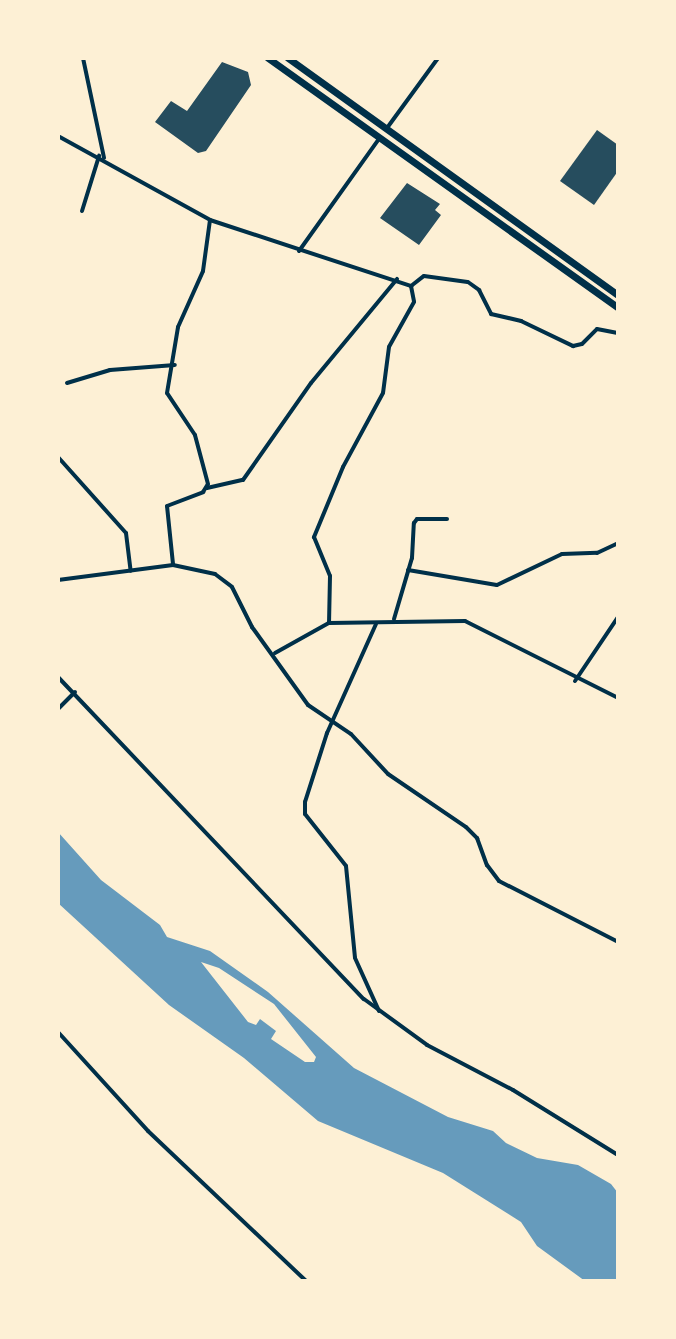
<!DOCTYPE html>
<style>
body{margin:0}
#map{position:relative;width:676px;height:1339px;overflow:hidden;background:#fdf0d5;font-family:"Fira Sans",sans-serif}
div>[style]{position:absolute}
.water>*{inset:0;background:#669bbc}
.building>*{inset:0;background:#264d5e}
.minor>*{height:4px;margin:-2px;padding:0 2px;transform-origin:2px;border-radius:2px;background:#003049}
.trunk>*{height:7px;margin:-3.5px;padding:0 3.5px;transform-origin:3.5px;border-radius:3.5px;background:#003049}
span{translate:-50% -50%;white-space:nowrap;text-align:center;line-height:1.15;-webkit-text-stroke:8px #fdf0d5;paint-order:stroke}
.frame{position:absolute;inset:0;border:60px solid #fdf0d5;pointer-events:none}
</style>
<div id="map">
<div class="water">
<div style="clip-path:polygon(evenodd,58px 832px,101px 880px,160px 925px,167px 937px,210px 951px,268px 992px,354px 1068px,448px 1117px,493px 1131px,506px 1143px,537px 1158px,578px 1165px,611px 1184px,618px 1193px,618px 1281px,585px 1281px,537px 1246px,521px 1222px,443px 1173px,318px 1121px,244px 1058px,169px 1005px,58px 903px,58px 832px,201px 962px,219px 968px,274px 1004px,316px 1057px,314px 1062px,305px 1062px,271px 1039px,276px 1031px,260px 1019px,256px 1025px,248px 1022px,201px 962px)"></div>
</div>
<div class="building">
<div style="clip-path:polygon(222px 62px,248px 72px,251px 85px,206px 151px,198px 153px,155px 122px,171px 101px,187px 111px)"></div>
<div style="clip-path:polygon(597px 130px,618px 145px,618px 171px,594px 205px,560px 181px)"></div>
<div style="clip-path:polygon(407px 183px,440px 204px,435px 210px,441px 215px,419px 245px,380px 218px)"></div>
</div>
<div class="minor">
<div style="left:83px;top:58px;width:102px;rotate:78.1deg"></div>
<div style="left:387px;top:128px;width:87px;rotate:-53.9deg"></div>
<div style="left:58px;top:136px;width:174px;rotate:28.9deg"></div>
<div style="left:210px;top:220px;width:212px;rotate:18.2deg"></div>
<div style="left:411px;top:286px;width:16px;rotate:79deg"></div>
<div style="left:414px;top:302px;width:51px;rotate:119.1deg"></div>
<div style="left:389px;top:347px;width:46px;rotate:97.4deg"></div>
<div style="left:383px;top:393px;width:84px;rotate:118.4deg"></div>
<div style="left:343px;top:467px;width:76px;rotate:112.5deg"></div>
<div style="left:314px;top:537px;width:42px;rotate:67.7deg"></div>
<div style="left:330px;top:576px;width:47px;rotate:91.2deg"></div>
<div style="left:82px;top:211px;width:58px;rotate:-72.8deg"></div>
<div style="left:299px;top:251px;width:138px;rotate:-54.5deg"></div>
<div style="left:411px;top:286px;width:16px;rotate:-38deg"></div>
<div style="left:424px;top:276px;width:44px;rotate:7.8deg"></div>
<div style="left:468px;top:282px;width:14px;rotate:36deg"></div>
<div style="left:479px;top:290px;width:27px;rotate:63deg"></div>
<div style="left:491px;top:314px;width:31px;rotate:13deg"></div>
<div style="left:521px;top:321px;width:58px;rotate:25.7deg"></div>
<div style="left:573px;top:346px;width:9px;rotate:-13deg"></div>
<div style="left:582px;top:344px;width:21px;rotate:-45deg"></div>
<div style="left:597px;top:329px;width:21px;rotate:11deg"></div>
<div style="left:67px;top:383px;width:45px;rotate:-16.8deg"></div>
<div style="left:110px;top:370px;width:65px;rotate:-4.4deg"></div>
<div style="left:58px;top:457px;width:102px;rotate:48.2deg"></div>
<div style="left:126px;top:533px;width:38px;rotate:83deg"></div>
<div style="left:207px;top:488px;width:37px;rotate:-13deg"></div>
<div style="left:243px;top:480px;width:118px;rotate:-55deg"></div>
<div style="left:311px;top:383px;width:135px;rotate:-50.4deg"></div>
<div style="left:173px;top:564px;width:58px;rotate:-95.9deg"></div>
<div style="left:167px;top:506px;width:39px;rotate:-21deg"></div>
<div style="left:203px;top:492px;width:9px;rotate:-58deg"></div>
<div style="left:208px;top:484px;width:51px;rotate:-104.9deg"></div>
<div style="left:195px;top:435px;width:50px;rotate:-123.7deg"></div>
<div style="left:167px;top:393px;width:67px;rotate:-80.5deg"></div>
<div style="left:178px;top:327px;width:61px;rotate:-65.9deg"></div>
<div style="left:203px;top:271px;width:51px;rotate:-82.2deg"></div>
<div style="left:408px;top:570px;width:90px;rotate:9.6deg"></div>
<div style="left:497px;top:585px;width:72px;rotate:-25.5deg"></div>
<div style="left:562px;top:554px;width:35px;rotate:-2deg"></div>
<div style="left:597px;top:553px;width:23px;rotate:-25deg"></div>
<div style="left:58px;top:580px;width:116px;rotate:-7.4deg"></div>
<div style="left:173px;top:565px;width:43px;rotate:12.1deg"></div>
<div style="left:215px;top:574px;width:21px;rotate:37deg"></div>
<div style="left:232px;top:587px;width:45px;rotate:63.4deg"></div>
<div style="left:252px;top:627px;width:96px;rotate:54.3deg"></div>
<div style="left:308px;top:705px;width:52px;rotate:34deg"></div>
<div style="left:351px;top:734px;width:54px;rotate:47.2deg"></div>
<div style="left:388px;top:774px;width:94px;rotate:34.2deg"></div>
<div style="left:466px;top:827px;width:16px;rotate:45deg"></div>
<div style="left:477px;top:838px;width:29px;rotate:70deg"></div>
<div style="left:487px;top:865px;width:20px;rotate:53deg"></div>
<div style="left:499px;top:881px;width:134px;rotate:27.1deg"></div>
<div style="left:394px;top:619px;width:64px;rotate:-73.6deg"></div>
<div style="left:412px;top:558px;width:35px;rotate:-87deg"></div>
<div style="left:414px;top:523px;width:5px;rotate:-53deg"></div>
<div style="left:417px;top:519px;width:30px"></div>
<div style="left:376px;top:624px;width:120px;rotate:114.2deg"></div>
<div style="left:327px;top:733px;width:72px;rotate:107.7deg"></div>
<div style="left:305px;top:802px;width:12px;rotate:90deg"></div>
<div style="left:305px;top:814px;width:66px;rotate:51.7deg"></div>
<div style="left:346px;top:866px;width:92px;rotate:84.4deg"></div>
<div style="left:355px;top:958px;width:58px;rotate:65.6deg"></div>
<div style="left:275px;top:653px;width:62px;rotate:-29.1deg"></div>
<div style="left:329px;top:623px;width:136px;rotate:-0.8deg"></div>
<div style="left:465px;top:621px;width:171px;rotate:26.7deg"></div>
<div style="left:58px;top:677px;width:444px;rotate:46.5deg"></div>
<div style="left:364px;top:999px;width:78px;rotate:36.1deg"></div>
<div style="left:427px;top:1045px;width:97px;rotate:27.6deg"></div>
<div style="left:513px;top:1090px;width:123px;rotate:31.8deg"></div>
<div style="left:575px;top:681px;width:77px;rotate:-56.1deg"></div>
<div style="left:58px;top:709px;width:24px;rotate:-45deg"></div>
<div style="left:58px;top:1032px;width:134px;rotate:47.7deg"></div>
<div style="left:148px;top:1131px;width:218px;rotate:43.5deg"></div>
</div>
<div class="trunk">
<div style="left:268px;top:58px;width:430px;rotate:35.5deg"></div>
<div style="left:288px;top:58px;width:406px;rotate:35.7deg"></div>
</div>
<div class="frame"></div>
</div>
